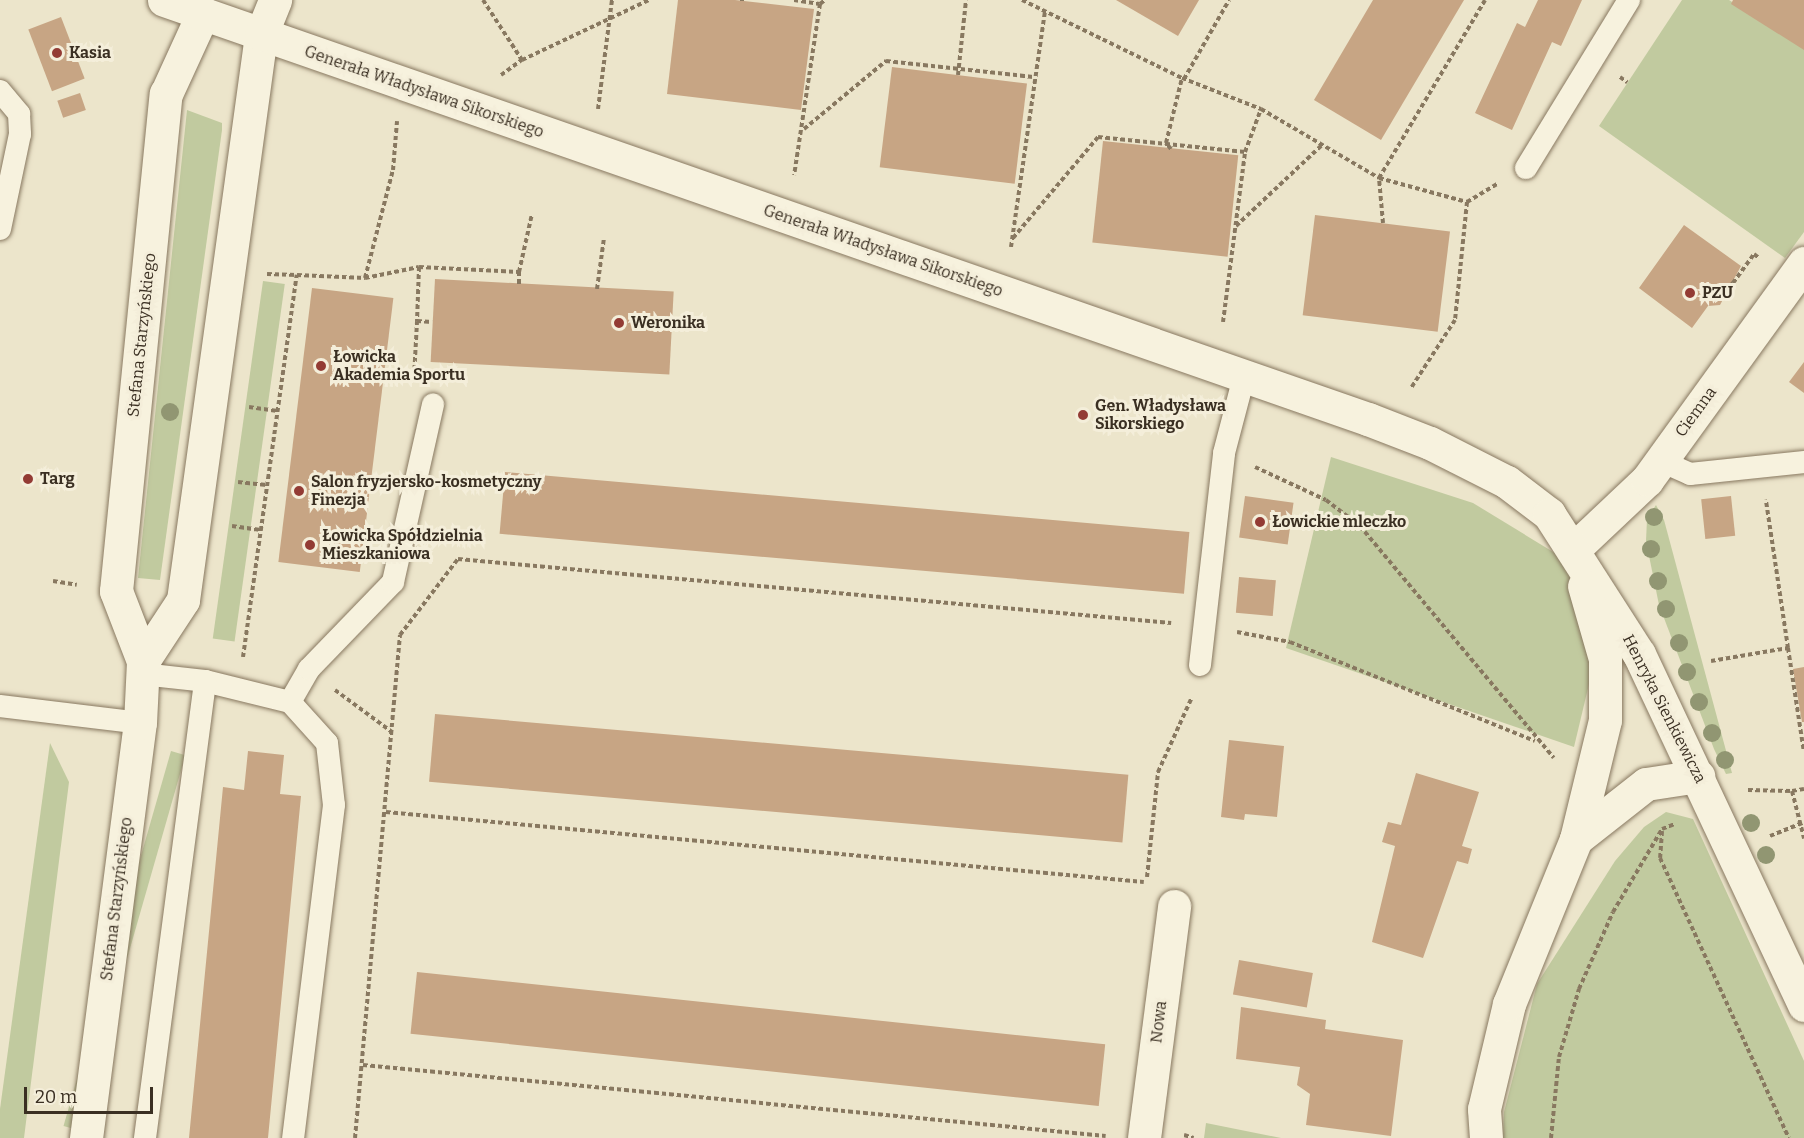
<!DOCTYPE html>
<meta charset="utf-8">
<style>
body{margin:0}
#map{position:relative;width:1804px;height:1138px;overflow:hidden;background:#ece5cb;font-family:Bitter,serif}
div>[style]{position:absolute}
.green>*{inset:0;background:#c1ca9f;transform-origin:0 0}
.building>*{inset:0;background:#c7a584;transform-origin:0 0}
.path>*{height:4px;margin-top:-2px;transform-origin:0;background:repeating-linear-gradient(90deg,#887860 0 4.5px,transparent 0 7.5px)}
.roads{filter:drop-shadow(0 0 2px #887860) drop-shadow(0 0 2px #887860)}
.service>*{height:22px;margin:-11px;padding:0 11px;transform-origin:11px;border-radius:11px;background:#f7f2de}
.minor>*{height:33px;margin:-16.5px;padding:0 16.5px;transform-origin:16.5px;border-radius:16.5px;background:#f7f2de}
.tertiary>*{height:33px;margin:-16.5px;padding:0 16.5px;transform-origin:16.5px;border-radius:16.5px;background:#f7f2de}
.trees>*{width:18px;height:18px;margin:-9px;border-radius:50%;background:#919672}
.dots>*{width:16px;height:16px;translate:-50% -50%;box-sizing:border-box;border:3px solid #f4eeda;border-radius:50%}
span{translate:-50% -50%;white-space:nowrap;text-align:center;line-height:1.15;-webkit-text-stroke:6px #f4eeda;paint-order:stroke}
.poi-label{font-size:16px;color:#3a2f22;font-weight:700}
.left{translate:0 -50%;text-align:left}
.street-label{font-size:16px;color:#3a2f22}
.scale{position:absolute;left:24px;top:1087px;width:129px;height:27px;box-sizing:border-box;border:3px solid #3a2f22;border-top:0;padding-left:8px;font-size:18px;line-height:21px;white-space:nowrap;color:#3a2f22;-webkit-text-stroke:4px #f4eeda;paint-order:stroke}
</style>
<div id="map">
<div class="green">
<div style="clip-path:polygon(1682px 0,1729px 0,1804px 48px,1804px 232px,1785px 258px,1599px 126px)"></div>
<div style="clip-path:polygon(187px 110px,222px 123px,222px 130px,160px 580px,138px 578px)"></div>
<div style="left:263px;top:281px;width:22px;height:361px;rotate:8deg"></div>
<div style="clip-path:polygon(1331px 457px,1473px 503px,1568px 561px,1594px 663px,1574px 747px,1286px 648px)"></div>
<div style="clip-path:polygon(1656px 505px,1664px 520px,1732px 773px,1726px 774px,1714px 749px,1659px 605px,1646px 541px,1647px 519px)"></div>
<div style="clip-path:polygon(50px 743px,69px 782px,24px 1138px,0 1138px,0 1109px)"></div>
<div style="left:171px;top:751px;width:15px;height:390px;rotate:16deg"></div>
<div style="clip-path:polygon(1666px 812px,1693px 819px,1804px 1061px,1804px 1138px,1503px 1138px,1504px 1112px,1537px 984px,1615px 861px,1644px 827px)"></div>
<div style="clip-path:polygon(1206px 1123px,1281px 1138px,1204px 1138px)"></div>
</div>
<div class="building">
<div style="clip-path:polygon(678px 0,735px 0,814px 9px,801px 110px,667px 94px)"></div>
<div style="clip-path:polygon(1116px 0,1199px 0,1178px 36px)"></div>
<div style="clip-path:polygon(1373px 0,1464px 0,1381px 140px,1314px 100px)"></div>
<div style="clip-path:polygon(1538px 0,1582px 0,1561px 46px,1552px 42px,1512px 130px,1475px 113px,1517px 23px,1525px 27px)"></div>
<div style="clip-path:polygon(1733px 0,1804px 0,1804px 50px,1731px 4px)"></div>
<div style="left:61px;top:17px;width:66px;height:35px;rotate:69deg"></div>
<div style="left:892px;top:67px;width:136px;height:101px;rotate:7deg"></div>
<div style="left:80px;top:93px;width:18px;height:24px;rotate:71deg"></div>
<div style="left:1103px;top:141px;width:136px;height:102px;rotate:6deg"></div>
<div style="left:1315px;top:215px;width:136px;height:101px;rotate:7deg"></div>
<div style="clip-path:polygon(1684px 225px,1741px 266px,1720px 305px,1708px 306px,1692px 328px,1639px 288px)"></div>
<div style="left:435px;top:279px;width:239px;height:83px;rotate:3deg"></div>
<div style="left:312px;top:288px;width:82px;height:276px;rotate:7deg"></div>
<div style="clip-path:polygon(1804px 362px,1804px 393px,1789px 382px)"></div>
<div style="left:505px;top:472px;width:687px;height:62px;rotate:5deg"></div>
<div style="left:1245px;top:496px;width:49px;height:42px;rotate:8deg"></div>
<div style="left:1731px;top:496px;width:40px;height:30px;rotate:84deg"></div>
<div style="left:1239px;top:577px;width:37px;height:36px;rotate:5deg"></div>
<div style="clip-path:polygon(1804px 667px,1804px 722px,1802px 722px,1793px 669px)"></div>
<div style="left:435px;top:714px;width:696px;height:68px;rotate:5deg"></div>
<div style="clip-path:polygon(1229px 740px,1284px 746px,1277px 817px,1245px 814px,1244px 820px,1221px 817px)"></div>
<div style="clip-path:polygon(248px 751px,284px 755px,280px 794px,301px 796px,268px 1138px,189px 1138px,223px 787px,244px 790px)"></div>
<div style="clip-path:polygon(1416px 773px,1479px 792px,1462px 846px,1472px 849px,1468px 864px,1457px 861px,1423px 958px,1372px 942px,1395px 846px,1382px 842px,1388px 822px,1401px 825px)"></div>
<div style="left:1239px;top:960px;width:75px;height:35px;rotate:10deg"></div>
<div style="left:417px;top:972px;width:692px;height:62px;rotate:6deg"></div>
<div style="clip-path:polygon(1241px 1007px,1326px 1020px,1325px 1029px,1403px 1040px,1391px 1136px,1306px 1125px,1310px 1094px,1297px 1085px,1300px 1067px,1236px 1059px)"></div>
</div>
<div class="path">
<div style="left:483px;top:0;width:72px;rotate:57deg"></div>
<div style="left:794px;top:0;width:26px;rotate:9deg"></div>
<div style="left:820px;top:4px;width:173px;rotate:98.6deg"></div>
<div style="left:1022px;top:0;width:178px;rotate:26deg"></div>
<div style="left:1182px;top:78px;width:85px;rotate:21.4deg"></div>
<div style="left:1261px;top:109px;width:137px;rotate:30.3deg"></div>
<div style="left:1379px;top:178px;width:91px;rotate:15.3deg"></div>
<div style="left:1467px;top:202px;width:119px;rotate:95.8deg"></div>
<div style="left:1455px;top:320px;width:81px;rotate:122.9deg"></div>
<div style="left:742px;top:1px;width:1px;rotate:-90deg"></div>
<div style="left:820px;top:4px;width:6px;rotate:-39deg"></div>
<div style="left:501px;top:75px;width:26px;rotate:-36deg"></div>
<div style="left:522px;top:60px;width:140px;rotate:-25.3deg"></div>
<div style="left:958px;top:75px;width:75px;rotate:-83.9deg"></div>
<div style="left:1620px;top:77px;width:9px;rotate:36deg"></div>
<div style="left:1184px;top:79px;width:91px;rotate:-60.3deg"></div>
<div style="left:598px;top:109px;width:110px;rotate:-82.7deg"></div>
<div style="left:804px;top:129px;width:107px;rotate:-39.7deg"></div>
<div style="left:886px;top:61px;width:148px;rotate:6.2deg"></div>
<div style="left:1171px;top:149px;width:8px;rotate:-130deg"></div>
<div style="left:1166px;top:143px;width:67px;rotate:-76.2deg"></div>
<div style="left:1467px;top:202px;width:35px;rotate:-31deg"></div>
<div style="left:1383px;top:223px;width:45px;rotate:-95.1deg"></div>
<div style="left:1379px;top:178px;width:207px;rotate:-59.2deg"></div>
<div style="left:1236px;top:226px;width:117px;rotate:-43.3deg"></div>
<div style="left:1013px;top:238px;width:132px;rotate:-49.9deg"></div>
<div style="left:1098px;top:137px;width:148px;rotate:5.8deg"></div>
<div style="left:1011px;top:247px;width:239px;rotate:-81.8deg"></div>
<div style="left:419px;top:267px;width:54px;rotate:92.1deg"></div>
<div style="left:417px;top:321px;width:15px;rotate:4deg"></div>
<div style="left:267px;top:274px;width:30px;rotate:2deg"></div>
<div style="left:365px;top:278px;width:112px;rotate:-75.5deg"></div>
<div style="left:393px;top:170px;width:49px;rotate:-85.3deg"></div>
<div style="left:1733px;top:283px;width:36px;rotate:-54deg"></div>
<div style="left:1754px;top:254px;width:6px;rotate:39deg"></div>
<div style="left:519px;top:284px;width:12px;rotate:-90deg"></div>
<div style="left:597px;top:289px;width:51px;rotate:-82.2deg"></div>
<div style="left:1721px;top:295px;width:17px;rotate:-45deg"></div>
<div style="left:1733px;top:283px;width:16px;rotate:120deg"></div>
<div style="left:1725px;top:297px;width:6px;rotate:31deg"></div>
<div style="left:1223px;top:322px;width:171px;rotate:-82.6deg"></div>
<div style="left:1245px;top:152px;width:46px;rotate:-69.6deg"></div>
<div style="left:414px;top:377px;width:56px;rotate:-86.9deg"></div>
<div style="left:249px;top:407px;width:29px;rotate:8deg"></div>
<div style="left:1255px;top:467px;width:78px;rotate:24.9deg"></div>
<div style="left:1326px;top:500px;width:43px;rotate:37.4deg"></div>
<div style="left:1360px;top:526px;width:302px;rotate:50.1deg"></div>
<div style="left:238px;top:482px;width:29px;rotate:6deg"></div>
<div style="left:232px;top:526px;width:29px;rotate:8deg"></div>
<div style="left:53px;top:581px;width:24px;rotate:9deg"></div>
<div style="left:1237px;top:632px;width:54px;rotate:10.7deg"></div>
<div style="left:1290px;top:642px;width:264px;rotate:22deg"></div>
<div style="left:1788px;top:648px;width:105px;rotate:81.3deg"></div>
<div style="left:243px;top:657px;width:386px;rotate:-82deg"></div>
<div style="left:297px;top:275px;width:68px;rotate:2.5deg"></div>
<div style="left:365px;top:278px;width:55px;rotate:-11.5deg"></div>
<div style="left:419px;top:267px;width:100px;rotate:2.9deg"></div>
<div style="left:519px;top:272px;width:59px;rotate:-77.4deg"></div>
<div style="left:1711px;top:661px;width:78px;rotate:-9.6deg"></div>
<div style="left:1788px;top:648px;width:150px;rotate:-98.5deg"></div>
<div style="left:335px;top:690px;width:71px;rotate:36.4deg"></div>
<div style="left:1804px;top:789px;width:12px;rotate:171deg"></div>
<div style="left:1792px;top:791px;width:49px;rotate:75.7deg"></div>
<div style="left:1748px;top:790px;width:44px;rotate:1.3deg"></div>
<div style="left:386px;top:812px;width:761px;rotate:5.28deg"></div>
<div style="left:1662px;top:831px;width:27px;rotate:94deg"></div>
<div style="left:1660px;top:858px;width:308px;rotate:65.3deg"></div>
<div style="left:1770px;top:836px;width:37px;rotate:-22deg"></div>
<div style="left:1147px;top:877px;width:106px;rotate:-84deg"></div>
<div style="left:1158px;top:772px;width:82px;rotate:-65.6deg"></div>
<div style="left:363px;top:1065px;width:746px;rotate:5.46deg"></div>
<div style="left:1184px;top:1135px;width:10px;rotate:17deg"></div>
<div style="left:355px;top:1138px;width:505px;rotate:-84.89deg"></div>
<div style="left:400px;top:635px;width:96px;rotate:-52.7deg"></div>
<div style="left:458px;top:559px;width:716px;rotate:5.13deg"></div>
<div style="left:1551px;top:1138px;width:81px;rotate:-84.4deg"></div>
<div style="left:1559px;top:1057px;width:71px;rotate:-73.6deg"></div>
<div style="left:1579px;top:989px;width:84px;rotate:-66.2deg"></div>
<div style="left:1613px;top:912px;width:96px;rotate:-59.4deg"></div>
<div style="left:1662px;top:829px;width:14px;rotate:-21deg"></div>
</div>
<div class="roads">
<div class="service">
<div style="left:0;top:91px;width:30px;rotate:50deg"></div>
<div style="left:19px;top:114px;width:20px;rotate:87deg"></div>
<div style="left:20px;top:134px;width:97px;rotate:101.9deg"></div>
<div style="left:1526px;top:168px;width:197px;rotate:-58.5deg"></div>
<div style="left:1661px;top:461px;width:32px;rotate:24deg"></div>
<div style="left:1690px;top:474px;width:115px;rotate:-6deg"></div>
<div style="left:1200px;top:665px;width:213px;rotate:-83.5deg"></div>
<div style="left:1224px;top:453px;width:79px;rotate:-75.3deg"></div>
<div style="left:142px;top:674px;width:63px;rotate:6.3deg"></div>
<div style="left:205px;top:681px;width:88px;rotate:13.9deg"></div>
<div style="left:290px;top:702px;width:55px;rotate:47.9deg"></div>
<div style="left:327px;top:743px;width:62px;rotate:83.6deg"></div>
<div style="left:334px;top:805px;width:336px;rotate:97deg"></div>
<div style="left:290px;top:702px;width:38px;rotate:-60deg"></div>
<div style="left:309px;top:669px;width:121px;rotate:-46deg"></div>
<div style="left:393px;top:582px;width:182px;rotate:-77.3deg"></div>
<div style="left:0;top:706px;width:141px;rotate:6.9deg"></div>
<div style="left:145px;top:1138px;width:461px;rotate:-82.5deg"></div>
</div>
<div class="minor">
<div style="left:1574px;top:549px;width:100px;rotate:-43.4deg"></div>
<div style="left:1647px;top:480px;width:268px;rotate:-54.1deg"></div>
<div style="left:143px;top:661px;width:73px;rotate:-56.7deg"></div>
<div style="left:183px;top:600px;width:570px;rotate:-82.14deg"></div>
<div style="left:86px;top:1138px;width:418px;rotate:-82.6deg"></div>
<div style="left:140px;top:723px;width:62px;rotate:-87.2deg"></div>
<div style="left:143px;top:661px;width:75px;rotate:-111.1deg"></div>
<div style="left:116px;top:591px;width:500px;rotate:-84.3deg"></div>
<div style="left:166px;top:94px;width:89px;rotate:-65.4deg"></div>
<div style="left:1144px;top:1138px;width:234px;rotate:-82.6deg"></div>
</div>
<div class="tertiary">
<div style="left:164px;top:0;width:1275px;rotate:19.19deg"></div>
<div style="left:1368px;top:419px;width:66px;rotate:21.2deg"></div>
<div style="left:1430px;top:443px;width:86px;rotate:26.9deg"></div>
<div style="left:1507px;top:482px;width:53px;rotate:37.3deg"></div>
<div style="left:1549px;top:514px;width:166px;rotate:57.3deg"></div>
<div style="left:1639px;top:654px;width:388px;rotate:64.8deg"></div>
<div style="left:261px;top:35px;width:38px;rotate:-68deg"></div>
<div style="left:1576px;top:839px;width:89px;rotate:-38.2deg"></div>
<div style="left:1646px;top:784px;width:53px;rotate:-8.7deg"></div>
<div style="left:1486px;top:1138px;width:29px;rotate:-94deg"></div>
<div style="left:1484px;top:1109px;width:108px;rotate:-76.6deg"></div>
<div style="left:1509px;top:1004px;width:178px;rotate:-67.9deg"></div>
<div style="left:1576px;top:839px;width:122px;rotate:-76.3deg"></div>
<div style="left:1605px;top:720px;width:61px;rotate:-90deg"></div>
<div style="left:1605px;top:659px;width:76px;rotate:-106deg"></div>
</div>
</div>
<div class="trees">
<div style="left:170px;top:412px"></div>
<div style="left:1654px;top:517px"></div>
<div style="left:1651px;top:549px"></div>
<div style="left:1658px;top:581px"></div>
<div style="left:1666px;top:609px"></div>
<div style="left:1679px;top:643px"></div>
<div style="left:1687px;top:672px"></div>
<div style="left:1699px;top:702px"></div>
<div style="left:1712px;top:733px"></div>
<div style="left:1725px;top:760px"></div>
<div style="left:1751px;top:823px"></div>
<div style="left:1766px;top:855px"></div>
</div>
<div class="dots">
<div style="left:57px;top:53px;background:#933b34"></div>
<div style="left:1690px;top:293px;background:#933b34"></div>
<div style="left:619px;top:323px;background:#933b34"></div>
<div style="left:321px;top:366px;background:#933b34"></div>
<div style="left:1083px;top:415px;background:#933b34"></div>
<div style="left:28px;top:479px;background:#933b34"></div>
<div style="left:299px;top:491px;background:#933b34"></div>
<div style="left:1260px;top:522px;background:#933b34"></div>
<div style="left:310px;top:545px;background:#933b34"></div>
</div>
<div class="poi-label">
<span class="left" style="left:69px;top:53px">Kasia</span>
<span class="left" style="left:1702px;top:293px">PZU</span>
<span class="left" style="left:631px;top:323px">Weronika</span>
<span class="left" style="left:333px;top:366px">Łowicka<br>Akademia Sportu</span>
<span class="left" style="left:1095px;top:415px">Gen. Władysława<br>Sikorskiego</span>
<span class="left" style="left:40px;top:479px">Targ</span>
<span class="left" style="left:311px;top:491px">Salon fryzjersko-kosmetyczny<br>Finezja</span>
<span class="left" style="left:1272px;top:522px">Łowickie mleczko</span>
<span class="left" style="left:322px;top:545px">Łowicka Spółdzielnia<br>Mieszkaniowa</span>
</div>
<div class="street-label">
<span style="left:424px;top:92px;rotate:19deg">Generała Władysława Sikorskiego</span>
<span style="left:883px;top:251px;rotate:19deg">Generała Władysława Sikorskiego</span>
<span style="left:142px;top:335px;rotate:-84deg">Stefana Starzyńskiego</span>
<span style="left:1696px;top:412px;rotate:-54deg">Ciemna</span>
<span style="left:1664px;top:709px;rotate:63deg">Henryka Sienkiewicza</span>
<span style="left:117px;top:899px;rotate:-83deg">Stefana Starzyńskiego</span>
<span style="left:1159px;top:1022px;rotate:-83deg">Nowa</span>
</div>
<div class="scale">20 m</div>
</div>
